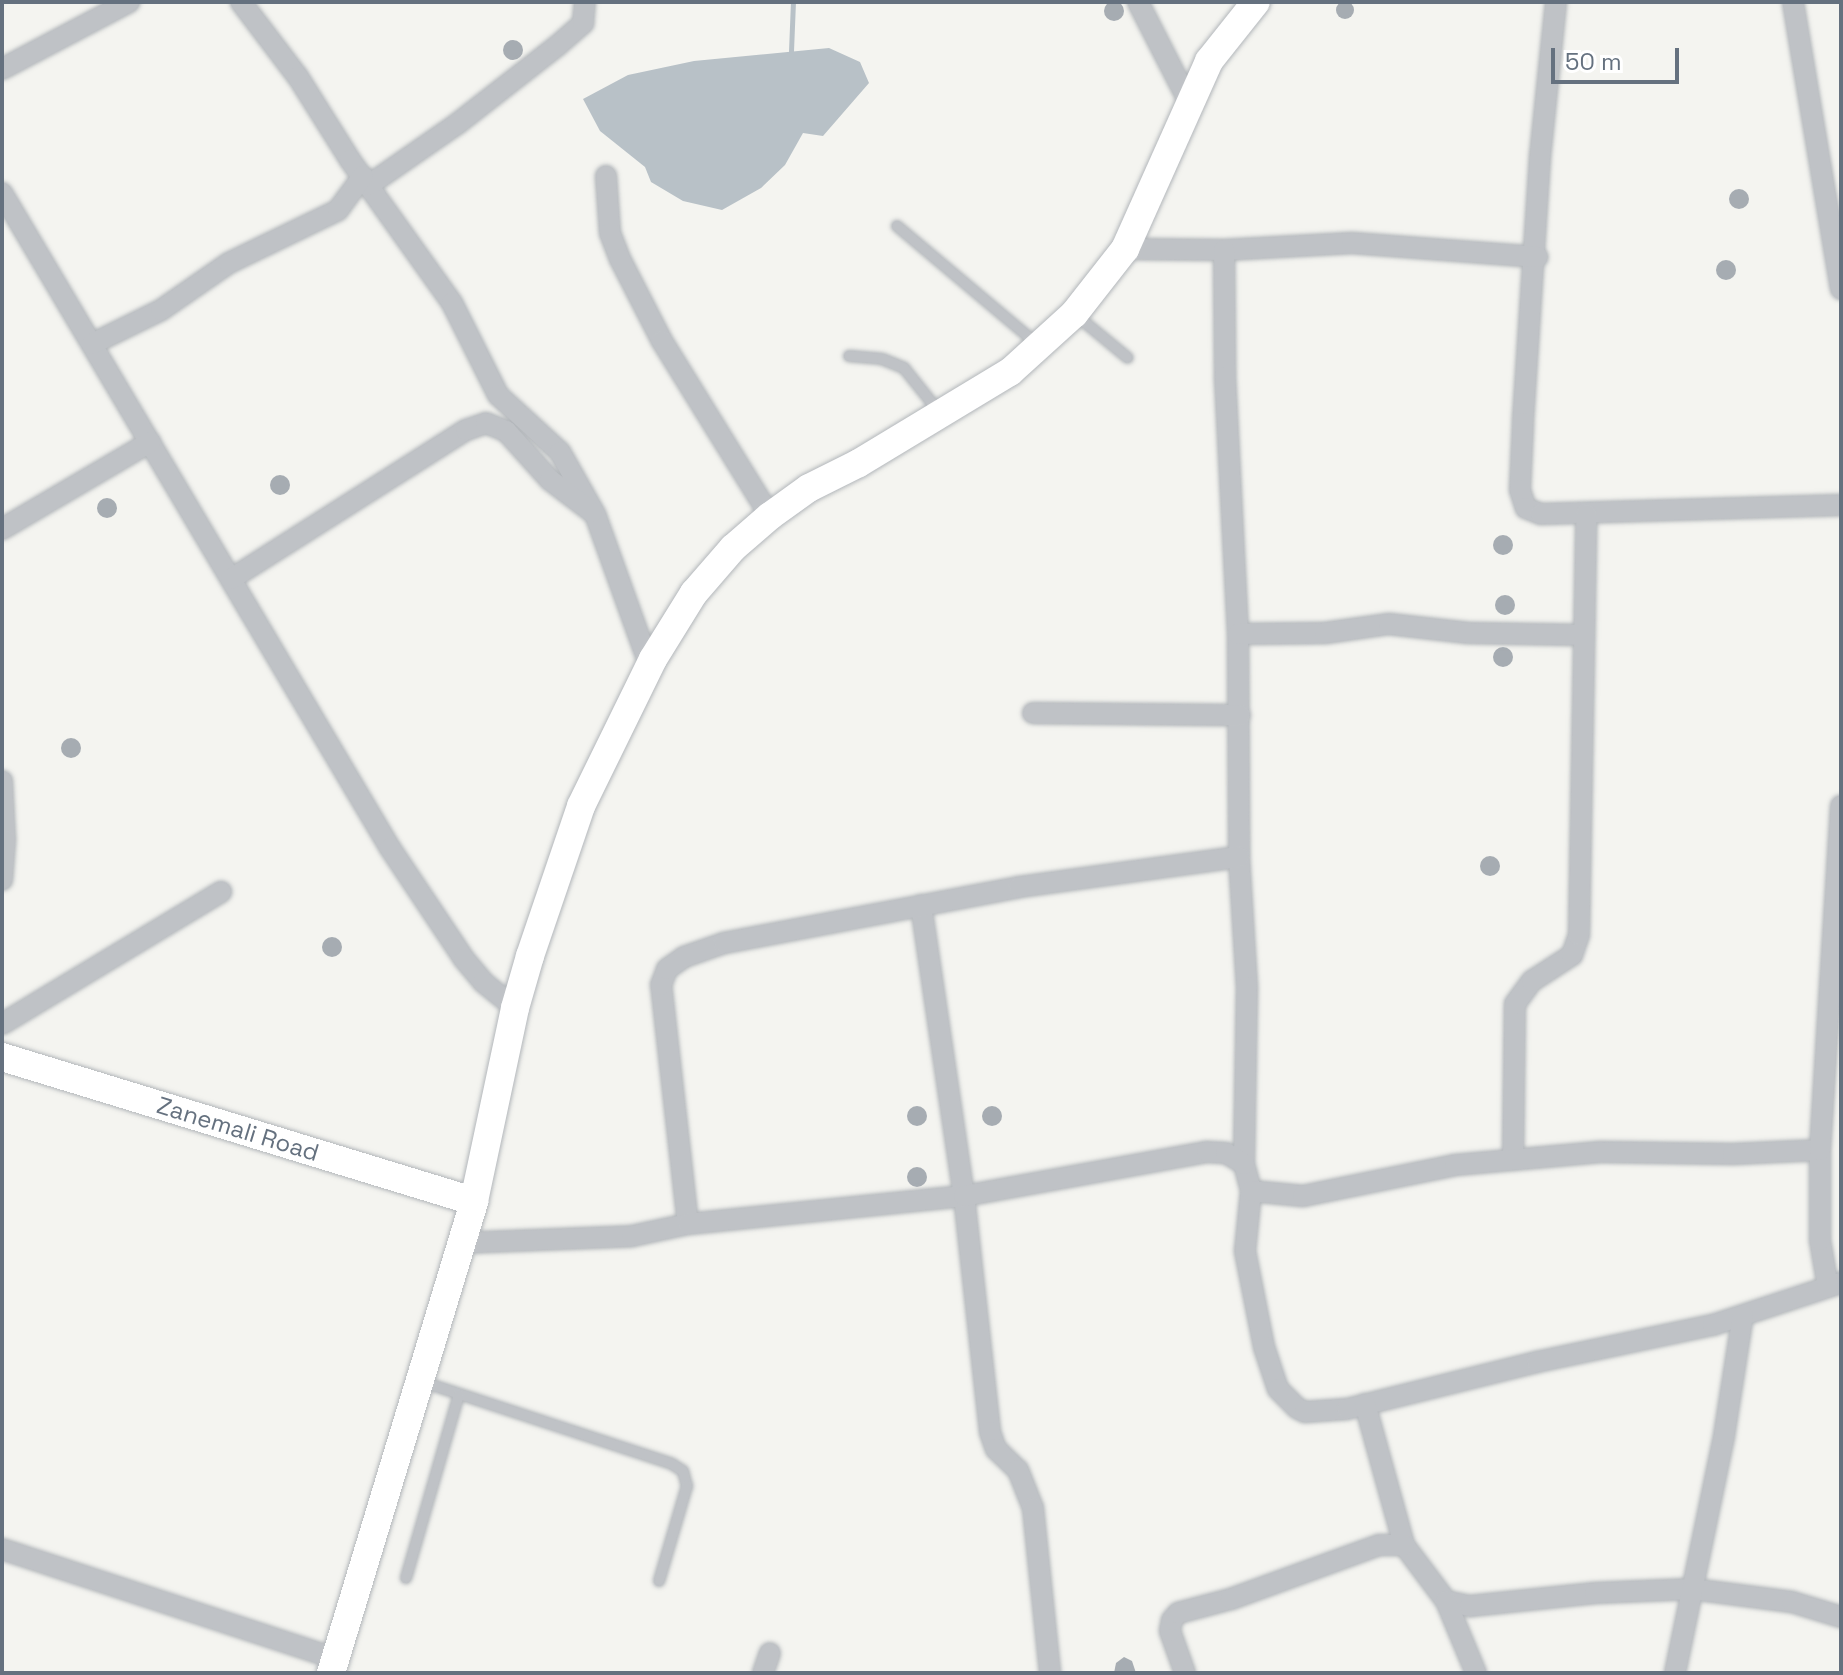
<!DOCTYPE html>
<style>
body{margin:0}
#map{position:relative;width:1843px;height:1675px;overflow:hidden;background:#f4f4f0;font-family:"Space Grotesk",sans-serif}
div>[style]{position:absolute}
.water>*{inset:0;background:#b8c1c7}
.stream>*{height:5px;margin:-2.5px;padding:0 2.5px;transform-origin:2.5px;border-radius:2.5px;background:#b8c1c7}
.building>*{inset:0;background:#a6acb2}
.round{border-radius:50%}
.roads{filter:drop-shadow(0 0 2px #b2b6ba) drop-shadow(0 0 2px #b2b6ba)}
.lane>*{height:10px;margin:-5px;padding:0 5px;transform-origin:5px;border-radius:5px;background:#bfc2c6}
.street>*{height:20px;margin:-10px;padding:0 10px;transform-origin:10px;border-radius:10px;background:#bfc2c6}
.secondary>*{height:28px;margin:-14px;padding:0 14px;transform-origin:14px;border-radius:14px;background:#fff}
span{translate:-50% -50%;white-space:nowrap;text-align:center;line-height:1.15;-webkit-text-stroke:8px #fff;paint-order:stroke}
.street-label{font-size:24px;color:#65717f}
.frame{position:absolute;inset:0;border:4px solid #65717f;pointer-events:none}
.scale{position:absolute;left:1551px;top:48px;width:128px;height:36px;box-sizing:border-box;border:4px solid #65717f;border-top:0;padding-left:10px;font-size:24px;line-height:28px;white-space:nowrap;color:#65717f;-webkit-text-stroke:6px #fff;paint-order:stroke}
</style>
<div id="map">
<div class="water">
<div style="clip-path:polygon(829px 48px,860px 62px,869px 83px,823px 136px,803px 133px,785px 165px,761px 188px,722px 210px,683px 201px,651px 182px,645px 167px,600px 131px,583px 99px,628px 75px,694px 61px)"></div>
</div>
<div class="stream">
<div style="left:791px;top:51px;width:49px;rotate:-87.7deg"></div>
</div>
<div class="building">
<div class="round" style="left:1336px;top:1px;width:18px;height:18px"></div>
<div class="round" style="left:1104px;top:1px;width:20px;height:20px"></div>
<div class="round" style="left:503px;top:40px;width:20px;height:20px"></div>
<div class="round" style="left:1729px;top:189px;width:20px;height:20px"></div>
<div class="round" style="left:1716px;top:260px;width:20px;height:20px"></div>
<div class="round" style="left:270px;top:475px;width:20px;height:20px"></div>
<div class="round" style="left:97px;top:498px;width:20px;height:20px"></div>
<div class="round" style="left:1493px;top:535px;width:20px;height:20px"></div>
<div class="round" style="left:1495px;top:595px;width:20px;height:20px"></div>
<div class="round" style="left:1493px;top:647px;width:20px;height:20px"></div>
<div class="round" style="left:61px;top:738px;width:20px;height:20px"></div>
<div class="round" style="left:1480px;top:856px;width:20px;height:20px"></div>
<div class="round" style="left:322px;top:937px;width:20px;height:20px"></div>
<div class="round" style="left:982px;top:1106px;width:20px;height:20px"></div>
<div class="round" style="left:907px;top:1106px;width:20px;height:20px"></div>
<div class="round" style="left:907px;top:1167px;width:20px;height:20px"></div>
<div style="clip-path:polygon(1124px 1657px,1132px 1661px,1136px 1673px,1114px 1673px,1116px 1663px)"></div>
</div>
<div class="roads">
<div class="lane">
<div style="left:897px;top:226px;width:182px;rotate:40.1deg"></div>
<div style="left:1076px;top:315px;width:67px;rotate:39.6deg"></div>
<div style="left:849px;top:356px;width:33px;rotate:5deg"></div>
<div style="left:882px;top:359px;width:24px;rotate:22deg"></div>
<div style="left:904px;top:368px;width:58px;rotate:51.3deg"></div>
<div style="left:423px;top:1382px;width:262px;rotate:18.2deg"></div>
<div style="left:672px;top:1464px;width:13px;rotate:32deg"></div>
<div style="left:683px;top:1471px;width:16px;rotate:75deg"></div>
<div style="left:687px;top:1486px;width:99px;rotate:106.4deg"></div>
<div style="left:406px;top:1578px;width:191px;rotate:-73.9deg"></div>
</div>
<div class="street">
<div style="left:241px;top:2px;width:94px;rotate:52.8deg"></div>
<div style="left:298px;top:77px;width:98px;rotate:57.9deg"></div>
<div style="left:350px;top:160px;width:176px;rotate:54.5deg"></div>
<div style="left:452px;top:303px;width:103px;rotate:63.4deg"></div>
<div style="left:498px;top:395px;width:84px;rotate:42.6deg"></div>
<div style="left:560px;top:452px;width:71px;rotate:60.6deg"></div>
<div style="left:595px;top:514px;width:163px;rotate:70.2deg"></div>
<div style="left:1138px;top:2px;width:114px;rotate:63deg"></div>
<div style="left:1556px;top:2px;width:156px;rotate:95.9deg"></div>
<div style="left:1540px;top:157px;width:267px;rotate:93.7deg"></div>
<div style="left:1523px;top:423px;width:67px;rotate:92.6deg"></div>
<div style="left:1520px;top:490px;width:19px;rotate:72deg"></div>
<div style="left:1526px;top:508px;width:16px;rotate:22deg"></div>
<div style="left:1541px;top:514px;width:300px;rotate:-1.7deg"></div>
<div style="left:1793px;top:2px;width:291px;rotate:80.5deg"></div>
<div style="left:2px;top:69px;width:144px;rotate:-27.8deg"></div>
<div style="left:606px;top:176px;width:57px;rotate:86deg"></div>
<div style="left:610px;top:233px;width:28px;rotate:69deg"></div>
<div style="left:620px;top:259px;width:92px;rotate:62.9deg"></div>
<div style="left:662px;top:341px;width:206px;rotate:58.3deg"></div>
<div style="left:369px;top:185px;width:107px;rotate:-34.7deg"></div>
<div style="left:457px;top:124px;width:127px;rotate:-38deg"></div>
<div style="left:557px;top:46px;width:35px;rotate:-41deg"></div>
<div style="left:583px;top:23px;width:21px;rotate:-85deg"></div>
<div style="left:2px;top:193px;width:761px;rotate:59.36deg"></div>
<div style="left:390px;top:848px;width:133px;rotate:56.3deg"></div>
<div style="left:464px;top:959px;width:30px;rotate:50deg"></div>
<div style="left:483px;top:982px;width:41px;rotate:39.1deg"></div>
<div style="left:1125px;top:249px;width:99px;rotate:0.6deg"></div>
<div style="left:1224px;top:250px;width:128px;rotate:-3.1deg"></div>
<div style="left:1352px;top:243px;width:186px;rotate:4.3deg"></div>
<div style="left:1224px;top:250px;width:127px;rotate:89.5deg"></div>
<div style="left:1225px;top:377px;width:257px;rotate:87.1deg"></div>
<div style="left:1238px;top:634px;width:223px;rotate:89.7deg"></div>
<div style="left:1239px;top:857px;width:130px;rotate:86.5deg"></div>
<div style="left:1247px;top:987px;width:177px;rotate:91deg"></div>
<div style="left:1244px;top:1164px;width:28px;rotate:75deg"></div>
<div style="left:1251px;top:1191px;width:60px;rotate:95.7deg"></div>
<div style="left:1245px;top:1251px;width:98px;rotate:78.8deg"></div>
<div style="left:1264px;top:1347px;width:44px;rotate:71.6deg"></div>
<div style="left:1278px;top:1389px;width:27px;rotate:45deg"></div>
<div style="left:1297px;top:1408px;width:9px;rotate:27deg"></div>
<div style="left:1305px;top:1412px;width:42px;rotate:-4.1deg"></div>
<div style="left:1347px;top:1409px;width:196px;rotate:-13.9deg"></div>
<div style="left:1537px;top:1362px;width:180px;rotate:-11.9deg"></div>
<div style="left:1713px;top:1325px;width:135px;rotate:-18.2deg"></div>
<div style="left:92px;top:344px;width:77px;rotate:-26.2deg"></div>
<div style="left:161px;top:310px;width:83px;rotate:-34.7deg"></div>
<div style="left:229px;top:263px;width:121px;rotate:-25.9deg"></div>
<div style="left:338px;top:210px;width:42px;rotate:-53.7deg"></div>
<div style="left:2px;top:529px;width:172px;rotate:-30.4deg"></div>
<div style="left:231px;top:579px;width:278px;rotate:-32.4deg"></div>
<div style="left:466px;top:430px;width:21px;rotate:-19deg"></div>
<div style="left:486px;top:423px;width:22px;rotate:22deg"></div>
<div style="left:506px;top:431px;width:66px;rotate:48.1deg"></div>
<div style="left:550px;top:480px;width:53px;rotate:37.3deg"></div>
<div style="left:1238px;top:634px;width:87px;rotate:-0.7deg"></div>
<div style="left:1325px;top:633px;width:65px;rotate:-8deg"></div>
<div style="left:1389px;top:624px;width:80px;rotate:6.5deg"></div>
<div style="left:1468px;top:633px;width:116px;rotate:1deg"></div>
<div style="left:1033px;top:713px;width:207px;rotate:0.6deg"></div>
<div style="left:2px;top:781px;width:59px;rotate:87.1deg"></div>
<div style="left:5px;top:840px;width:40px;rotate:94.3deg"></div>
<div style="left:921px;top:905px;width:294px;rotate:81.6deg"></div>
<div style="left:964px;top:1196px;width:237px;rotate:83.7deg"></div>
<div style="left:990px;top:1432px;width:18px;rotate:71deg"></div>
<div style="left:996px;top:1449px;width:30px;rotate:44deg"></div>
<div style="left:1018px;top:1470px;width:41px;rotate:68.5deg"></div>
<div style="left:1033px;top:1508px;width:166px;rotate:84.1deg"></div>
<div style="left:2px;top:1024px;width:256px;rotate:-31.1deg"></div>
<div style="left:1513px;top:1160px;width:156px;rotate:-89.3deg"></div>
<div style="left:1515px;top:1004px;width:29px;rotate:-54deg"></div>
<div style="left:1532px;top:981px;width:48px;rotate:-33deg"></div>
<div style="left:1572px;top:955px;width:21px;rotate:-71deg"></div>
<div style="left:1579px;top:935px;width:421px;rotate:-89deg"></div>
<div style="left:1251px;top:1191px;width:52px;rotate:5.5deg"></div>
<div style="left:1303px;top:1196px;width:155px;rotate:-11.5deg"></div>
<div style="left:1455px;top:1165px;width:146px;rotate:-5.1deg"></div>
<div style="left:1600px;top:1152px;width:133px;rotate:0.9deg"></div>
<div style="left:1733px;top:1154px;width:87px;rotate:-2.6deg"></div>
<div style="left:688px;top:1224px;width:241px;rotate:-96.4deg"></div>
<div style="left:661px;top:985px;width:17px;rotate:-69deg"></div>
<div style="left:667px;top:969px;width:21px;rotate:-35deg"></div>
<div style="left:684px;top:957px;width:42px;rotate:-19.3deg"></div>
<div style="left:724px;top:943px;width:300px;rotate:-10.7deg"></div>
<div style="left:1019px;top:887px;width:222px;rotate:-7.8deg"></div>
<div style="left:461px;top:1243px;width:171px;rotate:-2.3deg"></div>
<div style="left:632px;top:1236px;width:57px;rotate:-12.1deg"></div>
<div style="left:688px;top:1224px;width:277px;rotate:-5.8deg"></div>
<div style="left:964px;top:1196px;width:247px;rotate:-10.3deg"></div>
<div style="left:1207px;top:1152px;width:19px;rotate:3deg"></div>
<div style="left:1226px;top:1153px;width:21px;rotate:31deg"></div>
<div style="left:1828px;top:1287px;width:48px;rotate:-99.7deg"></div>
<div style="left:1820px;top:1240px;width:90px;rotate:-90deg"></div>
<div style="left:1820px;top:1150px;width:345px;rotate:-86.5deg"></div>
<div style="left:1365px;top:1404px;width:146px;rotate:74.5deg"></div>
<div style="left:1404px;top:1545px;width:70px;rotate:53.1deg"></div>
<div style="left:1446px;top:1601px;width:25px;rotate:12deg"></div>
<div style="left:1470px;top:1606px;width:126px;rotate:-5.9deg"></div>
<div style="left:1595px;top:1593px;width:97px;rotate:-2.4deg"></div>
<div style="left:1692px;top:1589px;width:101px;rotate:7.4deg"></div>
<div style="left:1792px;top:1602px;width:51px;rotate:17deg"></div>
<div style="left:2px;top:1549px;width:352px;rotate:18.2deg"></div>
<div style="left:1446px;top:1601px;width:78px;rotate:67.4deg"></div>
<div style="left:763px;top:1673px;width:21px;rotate:-71deg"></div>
<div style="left:1185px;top:1673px;width:45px;rotate:-109.7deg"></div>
<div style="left:1170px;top:1631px;width:11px;rotate:-80deg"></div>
<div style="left:1172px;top:1620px;width:9px;rotate:-49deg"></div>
<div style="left:1178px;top:1613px;width:55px;rotate:-14.8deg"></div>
<div style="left:1231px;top:1599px;width:158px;rotate:-20deg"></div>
<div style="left:1379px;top:1545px;width:25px"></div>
<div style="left:1675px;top:1673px;width:242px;rotate:-78.3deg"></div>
<div style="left:1724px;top:1436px;width:122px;rotate:-81.1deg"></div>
</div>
<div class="secondary">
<div style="left:2px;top:1057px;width:493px;rotate:17deg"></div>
<div style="left:331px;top:1673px;width:493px;rotate:-73.1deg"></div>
<div style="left:474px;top:1201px;width:197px;rotate:-78deg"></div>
<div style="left:515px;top:1008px;width:54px;rotate:-73.9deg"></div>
<div style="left:530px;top:956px;width:158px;rotate:-71.2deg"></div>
<div style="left:581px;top:806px;width:164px;rotate:-63.9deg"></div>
<div style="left:653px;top:659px;width:78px;rotate:-58.2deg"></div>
<div style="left:694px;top:593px;width:60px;rotate:-49.1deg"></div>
<div style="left:733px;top:548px;width:49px;rotate:-40.9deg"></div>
<div style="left:770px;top:516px;width:48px;rotate:-35.7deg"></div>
<div style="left:809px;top:488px;width:56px;rotate:-26.6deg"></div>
<div style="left:859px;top:463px;width:176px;rotate:-31.1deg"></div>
<div style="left:1010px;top:372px;width:86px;rotate:-42.2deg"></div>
<div style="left:1074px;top:314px;width:83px;rotate:-51.9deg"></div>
<div style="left:1125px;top:249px;width:206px;rotate:-65.9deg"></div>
<div style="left:1209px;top:61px;width:75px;rotate:-51.5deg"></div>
</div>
</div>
<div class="street-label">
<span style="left:238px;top:1129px;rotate:17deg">Zanemali Road</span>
</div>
<div class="frame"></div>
<div class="scale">50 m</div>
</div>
